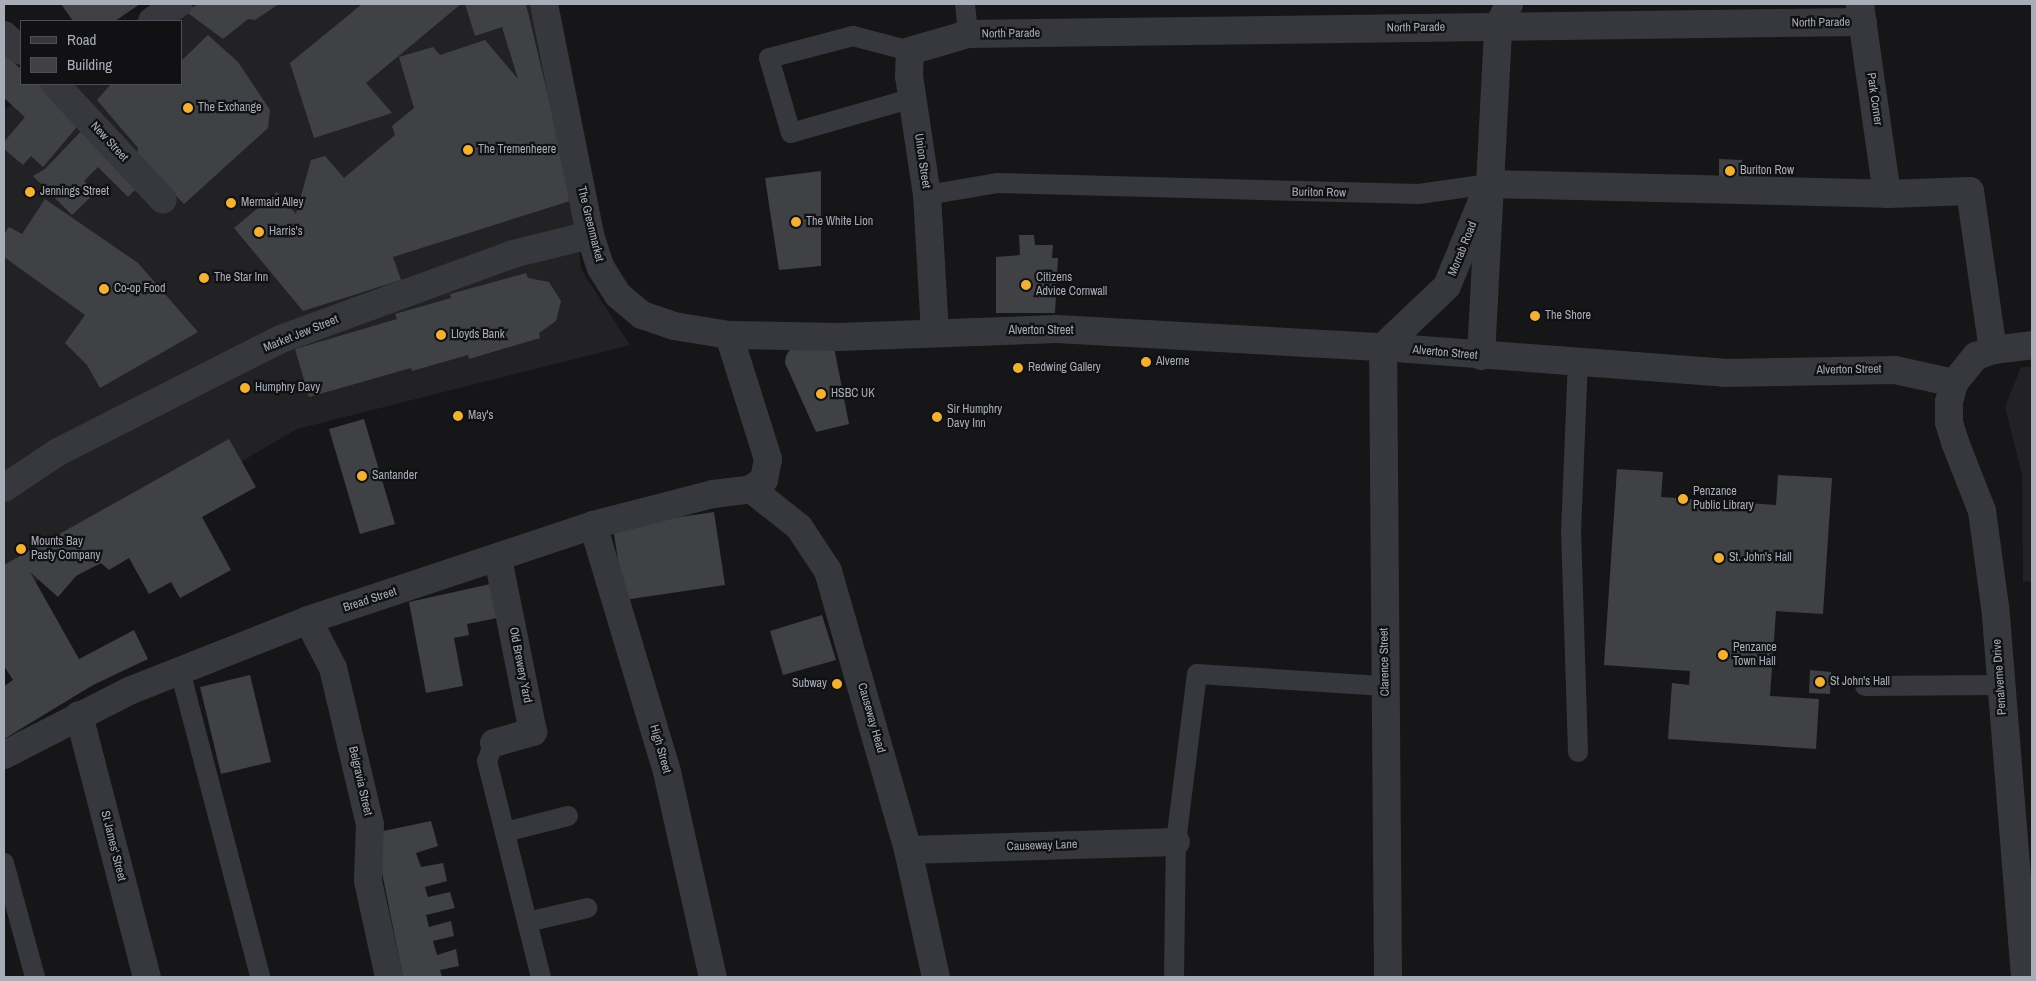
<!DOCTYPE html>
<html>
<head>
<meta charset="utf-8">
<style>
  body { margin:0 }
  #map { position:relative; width:2036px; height:981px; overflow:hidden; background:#161618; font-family:"Archivo Narrow",sans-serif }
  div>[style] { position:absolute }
  .built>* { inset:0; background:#222225 }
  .building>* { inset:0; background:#404145 }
  .service>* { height:20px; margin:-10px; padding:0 10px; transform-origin:10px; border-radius:10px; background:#37383d }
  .pedestrian>* { height:28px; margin:-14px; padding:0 14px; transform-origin:14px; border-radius:14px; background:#37383d }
  .minor>* { height:28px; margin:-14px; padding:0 14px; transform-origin:14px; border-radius:14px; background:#37383d }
  .tertiary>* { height:28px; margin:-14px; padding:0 14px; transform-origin:14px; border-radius:14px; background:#37383d }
  .dots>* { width:14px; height:14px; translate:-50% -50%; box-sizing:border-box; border:2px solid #111113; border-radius:50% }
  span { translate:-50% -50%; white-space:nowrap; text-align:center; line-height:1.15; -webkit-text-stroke:4.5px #111113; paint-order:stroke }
  .street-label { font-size:12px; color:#a8adb8 }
  .poi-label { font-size:12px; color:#a8adb8 }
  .left { translate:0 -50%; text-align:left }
  .right { translate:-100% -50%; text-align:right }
  .frame { position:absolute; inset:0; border:5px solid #a8adb8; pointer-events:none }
  .legend { position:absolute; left:20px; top:20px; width:162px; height:65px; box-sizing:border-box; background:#111113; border:1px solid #4d4f55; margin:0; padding:6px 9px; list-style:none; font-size:15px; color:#a8adb8 }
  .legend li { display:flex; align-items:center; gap:10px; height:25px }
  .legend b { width:25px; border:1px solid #4d4f55 }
</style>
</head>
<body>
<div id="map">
  <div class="built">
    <div style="clip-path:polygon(161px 4px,553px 4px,581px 269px,630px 345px,297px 429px,4px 600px,4px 110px,43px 84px,181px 84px,181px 21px,135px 21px)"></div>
    <div style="clip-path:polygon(2021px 367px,2032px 367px,2032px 581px,2023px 582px,2022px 474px,2005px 407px)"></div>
  </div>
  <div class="building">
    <div style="clip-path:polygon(61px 4px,140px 4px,115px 21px,73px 21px)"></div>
    <div style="clip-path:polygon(199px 4px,279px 4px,255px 20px,248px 19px,223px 39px,185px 11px)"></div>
    <div style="clip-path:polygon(362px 4px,461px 4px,366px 83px,392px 113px,314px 138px,290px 63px)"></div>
    <div style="clip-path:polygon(465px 4px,526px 4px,573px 200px,393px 257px,401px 280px,303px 311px,234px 228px,277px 192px,296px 214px,311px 160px,325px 156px,344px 178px,395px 135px,392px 126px,414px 108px,399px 57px,433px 47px,440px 55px,485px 40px,518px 79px,502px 27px,475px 36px)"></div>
    <div style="clip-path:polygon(208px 35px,238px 62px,270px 110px,268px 128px,184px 204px,137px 156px,138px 148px,97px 100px,111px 84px,181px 84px,181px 61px)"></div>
    <div style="clip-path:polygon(4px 54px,21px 69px,21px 84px,39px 84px,82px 121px,43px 167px,31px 156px,23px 165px,4px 149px,4px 142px,25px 117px,4px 98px)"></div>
    <div style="clip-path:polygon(86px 126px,141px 184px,128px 197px,98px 167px,84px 181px,95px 193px,72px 215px,33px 176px,45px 169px)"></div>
    <div style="clip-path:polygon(1719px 159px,1742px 160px,1742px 184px,1719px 183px)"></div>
    <div style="clip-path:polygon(821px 171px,821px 266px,779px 270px,765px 178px)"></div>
    <div style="clip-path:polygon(32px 186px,37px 190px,28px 199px,23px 195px)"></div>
    <div style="clip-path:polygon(45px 199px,138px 263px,198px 332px,100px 388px,87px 365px,65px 343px,85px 315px,4px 257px,4px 234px,9px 227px,22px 234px)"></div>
    <div style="clip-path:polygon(1019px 235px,1034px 235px,1035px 245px,1053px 245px,1052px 258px,1058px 258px,1055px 313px,996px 313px,996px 257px,1020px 255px)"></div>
    <div style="clip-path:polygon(526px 273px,528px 278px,549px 282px,561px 301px,556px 321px,539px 333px,540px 338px,469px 359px,468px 355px,412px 371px,411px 368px,309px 397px,295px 349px,397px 319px,395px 314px,451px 298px,450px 294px)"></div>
    <div style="clip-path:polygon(833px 342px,849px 424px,816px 432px,785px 363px,786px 356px,791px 348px)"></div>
    <div style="clip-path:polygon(364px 419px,395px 524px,360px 534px,329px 429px)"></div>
    <div style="clip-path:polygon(229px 439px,256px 487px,202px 517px,231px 570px,180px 598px,171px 582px,149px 594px,129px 558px,109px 570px,101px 563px,76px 576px,58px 597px,30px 572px,79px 659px,134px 630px,148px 659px,93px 685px,4px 739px,4px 686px,13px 680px,4px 666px,4px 565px)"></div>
    <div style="clip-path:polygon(1617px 469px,1663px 472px,1661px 497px,1776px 505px,1778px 475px,1832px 478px,1823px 614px,1776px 611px,1770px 696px,1819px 699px,1816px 749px,1668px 739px,1672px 683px,1689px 685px,1690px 671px,1604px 665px)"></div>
    <div style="clip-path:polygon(714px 512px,725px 585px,624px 600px,613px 527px)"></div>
    <div style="clip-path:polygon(495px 583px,502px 617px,467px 624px,469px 635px,454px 638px,463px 686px,426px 693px,409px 602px)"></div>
    <div style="clip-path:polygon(822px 615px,836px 660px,783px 675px,770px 631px)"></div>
    <div style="clip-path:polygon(1810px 670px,1831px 672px,1830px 694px,1809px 693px)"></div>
    <div style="clip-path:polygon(250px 675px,271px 762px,221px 774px,200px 687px)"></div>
    <div style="clip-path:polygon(431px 821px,438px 846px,416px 853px,421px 867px,443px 863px,447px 881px,425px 887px,428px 897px,450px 892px,455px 908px,426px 915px,429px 927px,451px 921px,454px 936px,433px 941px,437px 955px,456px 949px,459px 966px,440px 970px,442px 977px,403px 977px,374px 833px)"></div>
  </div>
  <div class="service">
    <div style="left:965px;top:4px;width:30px;rotate:84deg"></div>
    <div style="left:910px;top:51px;width:59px;rotate:-165.3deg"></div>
    <div style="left:853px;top:36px;width:87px;rotate:165.3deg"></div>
    <div style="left:769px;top:58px;width:78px;rotate:73.7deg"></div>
    <div style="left:791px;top:133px;width:127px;rotate:-16deg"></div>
    <div style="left:927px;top:195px;width:71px;rotate:-9.7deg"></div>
    <div style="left:997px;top:183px;width:422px;rotate:1.5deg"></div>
    <div style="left:1419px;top:194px;width:71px;rotate:-8.1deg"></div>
    <div style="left:180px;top:671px;width:316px;rotate:75.3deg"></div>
    <div style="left:1865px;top:686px;width:135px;rotate:-0.4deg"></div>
    <div style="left:494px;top:743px;width:19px;rotate:111deg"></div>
    <div style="left:487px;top:761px;width:223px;rotate:76deg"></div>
    <div style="left:1578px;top:752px;width:219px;rotate:-91.8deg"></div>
    <div style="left:1571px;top:533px;width:171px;rotate:-87.7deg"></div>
    <div style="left:505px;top:832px;width:65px;rotate:-14.3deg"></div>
    <div style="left:4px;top:863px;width:118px;rotate:74.8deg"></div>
    <div style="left:527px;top:922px;width:62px;rotate:-13.1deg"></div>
    <div style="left:1174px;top:977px;width:135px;rotate:-89.2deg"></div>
    <div style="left:1176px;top:842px;width:169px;rotate:-82.9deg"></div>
    <div style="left:1197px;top:674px;width:188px;rotate:3.7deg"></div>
  </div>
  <div class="pedestrian">
    <div style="left:751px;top:489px;width:61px;rotate:38.4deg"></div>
    <div style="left:799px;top:527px;width:53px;rotate:56.6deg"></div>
    <div style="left:828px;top:571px;width:290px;rotate:74deg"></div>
    <div style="left:908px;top:850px;width:130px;rotate:77.6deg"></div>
  </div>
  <div class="minor">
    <div style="left:544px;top:4px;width:236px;rotate:78.7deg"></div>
    <div style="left:1860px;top:5px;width:191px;rotate:81.9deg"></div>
    <div style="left:152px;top:21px;width:31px;rotate:-33deg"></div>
    <div style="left:4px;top:35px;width:23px;rotate:43deg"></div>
    <div style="left:55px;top:84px;width:158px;rotate:47deg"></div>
    <div style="left:1489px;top:184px;width:398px;rotate:1.4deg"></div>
    <div style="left:1887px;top:194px;width:83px;rotate:-2.1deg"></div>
    <div style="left:1970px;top:191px;width:161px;rotate:81.8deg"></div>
    <div style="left:935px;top:333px;width:138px;rotate:-93.3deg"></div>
    <div style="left:927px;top:195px;width:120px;rotate:-98.6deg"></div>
    <div style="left:909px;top:76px;width:25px;rotate:-88deg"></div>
    <div style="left:910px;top:51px;width:60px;rotate:-16.3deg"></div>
    <div style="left:968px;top:34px;width:895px;rotate:-0.77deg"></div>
    <div style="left:1481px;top:356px;width:329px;rotate:-87deg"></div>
    <div style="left:1498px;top:27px;width:25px;rotate:-64deg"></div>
    <div style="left:593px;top:525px;width:258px;rotate:73.3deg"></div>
    <div style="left:667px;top:772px;width:210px;rotate:77.4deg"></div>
    <div style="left:308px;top:620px;width:54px;rotate:62.5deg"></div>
    <div style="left:333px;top:668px;width:160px;rotate:76.7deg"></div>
    <div style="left:370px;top:824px;width:57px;rotate:92deg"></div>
    <div style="left:368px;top:881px;width:98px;rotate:77.7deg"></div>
    <div style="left:79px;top:715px;width:271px;rotate:75.5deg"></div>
    <div style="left:494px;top:743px;width:41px;rotate:-15.8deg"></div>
    <div style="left:533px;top:732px;width:177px;rotate:-101.4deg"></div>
    <div style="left:4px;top:755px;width:140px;rotate:-27.1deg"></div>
    <div style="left:129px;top:691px;width:193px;rotate:-21.6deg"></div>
    <div style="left:308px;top:620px;width:300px;rotate:-18.4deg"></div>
    <div style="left:593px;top:525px;width:124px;rotate:-14.5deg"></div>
    <div style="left:713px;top:494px;width:38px;rotate:-7deg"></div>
    <div style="left:751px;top:489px;width:16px;rotate:-35deg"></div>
    <div style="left:764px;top:480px;width:21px;rotate:-79deg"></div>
    <div style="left:768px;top:459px;width:130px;rotate:-107.5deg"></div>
    <div style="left:908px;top:850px;width:268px;rotate:-1.7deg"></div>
    <div style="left:1388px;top:977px;width:630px;rotate:-90.45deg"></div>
    <div style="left:1383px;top:347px;width:88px;rotate:-43.6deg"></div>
    <div style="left:1447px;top:286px;width:110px;rotate:-67.6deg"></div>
  </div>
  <div class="tertiary">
    <div style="left:4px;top:488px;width:65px;rotate:-33.7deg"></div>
    <div style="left:58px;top:452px;width:250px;rotate:-26.9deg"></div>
    <div style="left:281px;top:339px;width:247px;rotate:-20.1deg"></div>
    <div style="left:513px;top:254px;width:79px;rotate:-13.9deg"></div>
    <div style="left:590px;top:235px;width:35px;rotate:72deg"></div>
    <div style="left:601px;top:268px;width:32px;rotate:58deg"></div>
    <div style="left:618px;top:295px;width:31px;rotate:40deg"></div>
    <div style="left:642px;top:315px;width:34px;rotate:19deg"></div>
    <div style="left:674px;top:326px;width:56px;rotate:9.3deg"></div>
    <div style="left:729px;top:335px;width:110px;rotate:1deg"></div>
    <div style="left:839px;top:337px;width:218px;rotate:-2.1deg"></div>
    <div style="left:1057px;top:329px;width:326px;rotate:3.2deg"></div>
    <div style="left:1383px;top:347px;width:343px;rotate:4.3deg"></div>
    <div style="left:1725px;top:373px;width:170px;rotate:-1deg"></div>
    <div style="left:1895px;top:370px;width:60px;rotate:12.4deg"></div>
    <div style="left:2025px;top:977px;width:371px;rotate:-94.6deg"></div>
    <div style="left:1995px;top:607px;width:97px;rotate:-97.7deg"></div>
    <div style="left:1982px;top:511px;width:74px;rotate:-111.4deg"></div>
    <div style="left:1955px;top:442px;width:21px;rotate:-107deg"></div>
    <div style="left:1949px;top:422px;width:20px;rotate:-90deg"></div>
    <div style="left:1949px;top:402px;width:20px;rotate:-75deg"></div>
    <div style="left:1954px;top:383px;width:35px;rotate:-51deg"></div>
    <div style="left:1976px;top:356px;width:18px;rotate:-19deg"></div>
    <div style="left:1993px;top:350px;width:39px;rotate:-7deg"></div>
  </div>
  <div class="dots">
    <div style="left:188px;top:108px;background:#f2b134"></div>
    <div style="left:468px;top:150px;background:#f2b134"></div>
    <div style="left:1730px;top:171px;background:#f2b134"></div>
    <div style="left:30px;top:192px;background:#f2b134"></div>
    <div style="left:231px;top:203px;background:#f2b134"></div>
    <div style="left:796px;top:222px;background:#f2b134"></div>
    <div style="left:259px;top:232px;background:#f2b134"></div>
    <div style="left:204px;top:278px;background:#f2b134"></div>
    <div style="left:1026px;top:285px;background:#f2b134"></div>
    <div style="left:104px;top:289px;background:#f2b134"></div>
    <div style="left:1535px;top:316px;background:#f2b134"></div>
    <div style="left:441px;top:335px;background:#f2b134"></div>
    <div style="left:1146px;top:362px;background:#f2b134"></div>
    <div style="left:1018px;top:368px;background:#f2b134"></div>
    <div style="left:245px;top:388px;background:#f2b134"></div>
    <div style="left:821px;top:394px;background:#f2b134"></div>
    <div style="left:458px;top:416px;background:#f2b134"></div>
    <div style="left:937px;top:417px;background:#f2b134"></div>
    <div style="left:362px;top:476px;background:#f2b134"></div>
    <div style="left:1683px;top:499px;background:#f2b134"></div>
    <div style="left:21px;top:549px;background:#f2b134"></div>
    <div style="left:1719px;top:558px;background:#f2b134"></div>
    <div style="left:1723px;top:655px;background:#f2b134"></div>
    <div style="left:1820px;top:682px;background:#f2b134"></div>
    <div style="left:837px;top:684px;background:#f2b134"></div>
  </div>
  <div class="street-label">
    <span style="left:1821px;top:23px;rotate:-1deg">North Parade</span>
    <span style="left:1416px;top:28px;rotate:-1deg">North Parade</span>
    <span style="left:1011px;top:34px;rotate:-1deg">North Parade</span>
    <span style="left:1874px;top:99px;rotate:82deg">Park Corner</span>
    <span style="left:109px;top:142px;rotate:47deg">New Street</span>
    <span style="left:922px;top:161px;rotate:82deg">Union Street</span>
    <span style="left:1319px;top:193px;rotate:1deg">Buriton Row</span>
    <span style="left:590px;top:224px;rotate:76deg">The Greenmarket</span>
    <span style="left:1463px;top:249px;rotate:-68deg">Morrab Road</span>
    <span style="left:1041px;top:331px">Alverton Street</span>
    <span style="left:301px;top:334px;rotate:-22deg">Market Jew Street</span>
    <span style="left:1445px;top:353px;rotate:5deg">Alverton Street</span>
    <span style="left:1849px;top:370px;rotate:-1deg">Alverton Street</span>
    <span style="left:370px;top:600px;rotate:-18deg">Bread Street</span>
    <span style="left:1385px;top:662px;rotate:-91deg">Clarence Street</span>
    <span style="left:520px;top:665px;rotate:79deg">Old Brewery Yard</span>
    <span style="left:2000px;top:677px;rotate:-94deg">Penalverne Drive</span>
    <span style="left:871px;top:718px;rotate:74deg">Causeway Head</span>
    <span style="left:660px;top:749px;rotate:74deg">High Street</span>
    <span style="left:360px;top:781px;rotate:77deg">Belgravia Street</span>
    <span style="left:113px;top:846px;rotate:76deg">St James' Street</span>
    <span style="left:1042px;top:846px;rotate:-2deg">Causeway Lane</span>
  </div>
  <div class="poi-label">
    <span class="left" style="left:198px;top:108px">The Exchange</span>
    <span class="left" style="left:478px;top:150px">The Tremenheere</span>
    <span class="left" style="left:1740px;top:171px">Buriton Row</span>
    <span class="left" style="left:40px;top:192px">Jennings Street</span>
    <span class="left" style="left:241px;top:203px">Mermaid Alley</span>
    <span class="left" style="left:806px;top:222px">The White Lion</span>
    <span class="left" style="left:269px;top:232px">Harris's</span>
    <span class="left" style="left:214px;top:278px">The Star Inn</span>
    <span class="left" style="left:1036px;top:285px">Citizens<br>Advice Cornwall</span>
    <span class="left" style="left:114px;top:289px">Co-op Food</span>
    <span class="left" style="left:1545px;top:316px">The Shore</span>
    <span class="left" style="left:451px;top:335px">Lloyds Bank</span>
    <span class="left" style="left:1156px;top:362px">Alverne</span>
    <span class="left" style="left:1028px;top:368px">Redwing Gallery</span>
    <span class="left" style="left:255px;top:388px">Humphry Davy</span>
    <span class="left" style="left:831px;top:394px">HSBC UK</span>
    <span class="left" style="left:947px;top:417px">Sir Humphry<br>Davy Inn</span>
    <span class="left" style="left:468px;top:416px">May's</span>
    <span class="left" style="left:372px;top:476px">Santander</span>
    <span class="left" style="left:1693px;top:499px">Penzance<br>Public Library</span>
    <span class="left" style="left:31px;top:549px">Mounts Bay<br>Pasty Company</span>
    <span class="left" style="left:1729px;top:558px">St. John's Hall</span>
    <span class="left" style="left:1733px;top:655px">Penzance<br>Town Hall</span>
    <span class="left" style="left:1830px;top:682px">St John's Hall</span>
    <span class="right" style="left:827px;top:684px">Subway</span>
  </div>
  <div class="frame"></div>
  <ul class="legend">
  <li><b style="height:6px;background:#37383d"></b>Road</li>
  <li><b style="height:14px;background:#404145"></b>Building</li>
  </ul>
</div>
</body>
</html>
